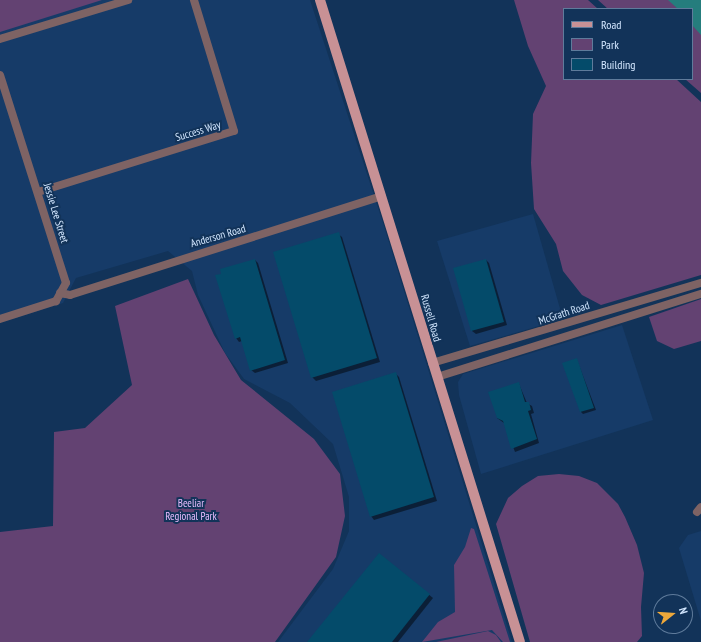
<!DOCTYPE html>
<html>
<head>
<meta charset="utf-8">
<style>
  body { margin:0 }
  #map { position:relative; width:701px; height:642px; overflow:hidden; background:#123359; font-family:"PT Sans Narrow",sans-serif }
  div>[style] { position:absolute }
  .built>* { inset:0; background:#163b68 }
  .green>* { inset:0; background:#634272 }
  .water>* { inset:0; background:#257d7d }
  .shadow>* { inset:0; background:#0007 }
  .building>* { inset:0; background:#044b6a }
  .minor>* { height:8px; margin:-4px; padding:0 4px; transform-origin:4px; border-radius:4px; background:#7e6364 }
  .major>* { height:10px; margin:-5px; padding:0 5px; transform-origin:5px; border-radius:5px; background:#c89195 }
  span { translate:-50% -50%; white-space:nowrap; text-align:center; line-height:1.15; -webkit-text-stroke:4px #123359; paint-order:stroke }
  .street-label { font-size:11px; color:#d2e6fe }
  .park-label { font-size:11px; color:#e8bcfd }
  .legend { position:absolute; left:563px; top:8px; width:130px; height:72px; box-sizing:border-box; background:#123359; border:1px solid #5f7b9b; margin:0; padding:5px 7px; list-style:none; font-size:12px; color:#d2e6fe }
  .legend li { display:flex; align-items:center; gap:8px; height:20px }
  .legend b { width:20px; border:1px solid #5f7b9b }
  .north { position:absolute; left:653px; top:594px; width:40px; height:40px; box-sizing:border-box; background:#123359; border:1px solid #5f7b9b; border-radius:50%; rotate:73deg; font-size:11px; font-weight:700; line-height:16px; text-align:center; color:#d2e6fe }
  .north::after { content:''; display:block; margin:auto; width:14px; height:18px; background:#eda83b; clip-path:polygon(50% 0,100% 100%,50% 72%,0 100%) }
</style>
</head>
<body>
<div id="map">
  <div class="built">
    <div style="clip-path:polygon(0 0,310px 0,384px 226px,512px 642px,278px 642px,333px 569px,349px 531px,349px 497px,333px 444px,290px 403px,244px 379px,225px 353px,198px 295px,192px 271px,168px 251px,76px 278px,63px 303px,0 323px)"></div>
    <div style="clip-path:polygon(533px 214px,563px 319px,470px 346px,437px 241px)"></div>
    <div style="clip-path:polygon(622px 325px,653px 420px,481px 474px,459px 395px,458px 382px,463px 374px)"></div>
    <div style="clip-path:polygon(701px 531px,701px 621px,679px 548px,688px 535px)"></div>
  </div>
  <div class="green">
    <div style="clip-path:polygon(0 0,102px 0,0 32px)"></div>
    <div style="clip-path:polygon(514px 0,588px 0,598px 9px,564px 9px,564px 79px,676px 79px,701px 102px,701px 275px,601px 305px,582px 295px,563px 271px,556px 244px,534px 209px,531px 163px,533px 114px,546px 86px,528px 46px)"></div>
    <div style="clip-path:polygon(598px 0,701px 0,701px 93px,685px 79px,692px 79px,692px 9px,608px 9px)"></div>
    <div style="clip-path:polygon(188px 279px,214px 335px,241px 380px,314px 439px,340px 474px,345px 516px,336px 557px,275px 642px,0 642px,0 532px,53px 526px,54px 432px,85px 428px,132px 385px,115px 306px)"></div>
    <div style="clip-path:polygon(701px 299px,701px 341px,674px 349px,657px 341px,649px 317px)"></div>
    <div style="clip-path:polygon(559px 474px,579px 476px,597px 483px,618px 504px,625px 517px,637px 545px,644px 573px,641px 607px,642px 636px,637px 642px,530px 642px,496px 524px,508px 498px,522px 486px,538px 476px)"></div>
    <div style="clip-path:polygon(471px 528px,474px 529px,510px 642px,503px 642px,492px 630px,422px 642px,438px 622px,455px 612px,454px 565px,465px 547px)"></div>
    <div style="clip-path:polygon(488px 631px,496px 635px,501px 642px,436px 642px)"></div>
  </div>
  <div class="water">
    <div style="clip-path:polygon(668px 0,701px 0,701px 35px,692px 25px,692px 9px,678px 9px)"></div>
  </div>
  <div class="shadow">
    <div style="clip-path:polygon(338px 234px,342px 237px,380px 362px,316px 381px,312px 377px)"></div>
    <div style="clip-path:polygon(255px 260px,258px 263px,288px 363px,255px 373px,251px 370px,242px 341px,239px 342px,236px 338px,222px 274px)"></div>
    <div style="clip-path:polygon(486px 260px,489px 263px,507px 325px,476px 334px,472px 331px)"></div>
    <div style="clip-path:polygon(577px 360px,596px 410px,583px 414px,581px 412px)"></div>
    <div style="clip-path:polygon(396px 374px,399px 377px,437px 501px,374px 520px,371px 516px)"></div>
    <div style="clip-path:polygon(519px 384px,527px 403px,532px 406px,534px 413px,531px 414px,539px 443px,515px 452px,504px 423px,497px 418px)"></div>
    <div style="clip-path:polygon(379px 554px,433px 598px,398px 642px,309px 642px)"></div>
  </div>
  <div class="building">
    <div style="clip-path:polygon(339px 232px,377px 358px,311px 378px,273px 252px)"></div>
    <div style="clip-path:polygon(255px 259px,285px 360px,250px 371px,240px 337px,235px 339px,215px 275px,221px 274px,220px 269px)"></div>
    <div style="clip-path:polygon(486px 259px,504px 322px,471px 331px,453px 268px)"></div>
    <div style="clip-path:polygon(577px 358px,594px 408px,580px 412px,562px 363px)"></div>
    <div style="clip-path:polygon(396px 372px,434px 497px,370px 517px,332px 392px)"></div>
    <div style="clip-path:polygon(519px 382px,525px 402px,529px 402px,531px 410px,528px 411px,537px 439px,511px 449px,503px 421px,497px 418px,488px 392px)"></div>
    <div style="clip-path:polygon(379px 553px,430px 594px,392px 642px,307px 642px)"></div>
  </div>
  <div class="minor">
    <div style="left:0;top:39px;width:134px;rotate:-16.9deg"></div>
    <div style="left:0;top:75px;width:218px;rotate:72.4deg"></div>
    <div style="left:66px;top:283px;width:21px;rotate:119deg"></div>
    <div style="left:56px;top:301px;width:59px;rotate:162.2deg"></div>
    <div style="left:38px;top:192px;width:205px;rotate:-17.3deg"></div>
    <div style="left:234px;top:131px;width:137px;rotate:-107deg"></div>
    <div style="left:60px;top:293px;width:10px;rotate:11deg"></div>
    <div style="left:70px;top:295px;width:327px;rotate:-17.6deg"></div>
    <div style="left:432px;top:363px;width:281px;rotate:-16.6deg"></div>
    <div style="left:437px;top:377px;width:277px;rotate:-17.5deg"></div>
    <div style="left:697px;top:512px;width:6px;rotate:-51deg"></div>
  </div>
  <div class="major">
    <div style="left:320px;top:0;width:672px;rotate:72.7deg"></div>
  </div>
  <div class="street-label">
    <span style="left:198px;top:131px;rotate:-17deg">Success Way</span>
    <span style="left:56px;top:213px;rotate:73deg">Jessie Lee Street</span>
    <span style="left:218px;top:236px;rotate:-16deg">Anderson Road</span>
    <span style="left:564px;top:313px;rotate:-18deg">McGrath Road</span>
    <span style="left:431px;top:318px;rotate:74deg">Russell Road</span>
  </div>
  <div class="park-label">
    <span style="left:191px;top:510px">Beeliar<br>Regional Park</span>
  </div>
  <ul class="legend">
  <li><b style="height:5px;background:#c89195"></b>Road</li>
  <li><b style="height:11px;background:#634272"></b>Park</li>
  <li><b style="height:11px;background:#044b6a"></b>Building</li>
  </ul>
  <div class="north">N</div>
</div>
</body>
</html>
